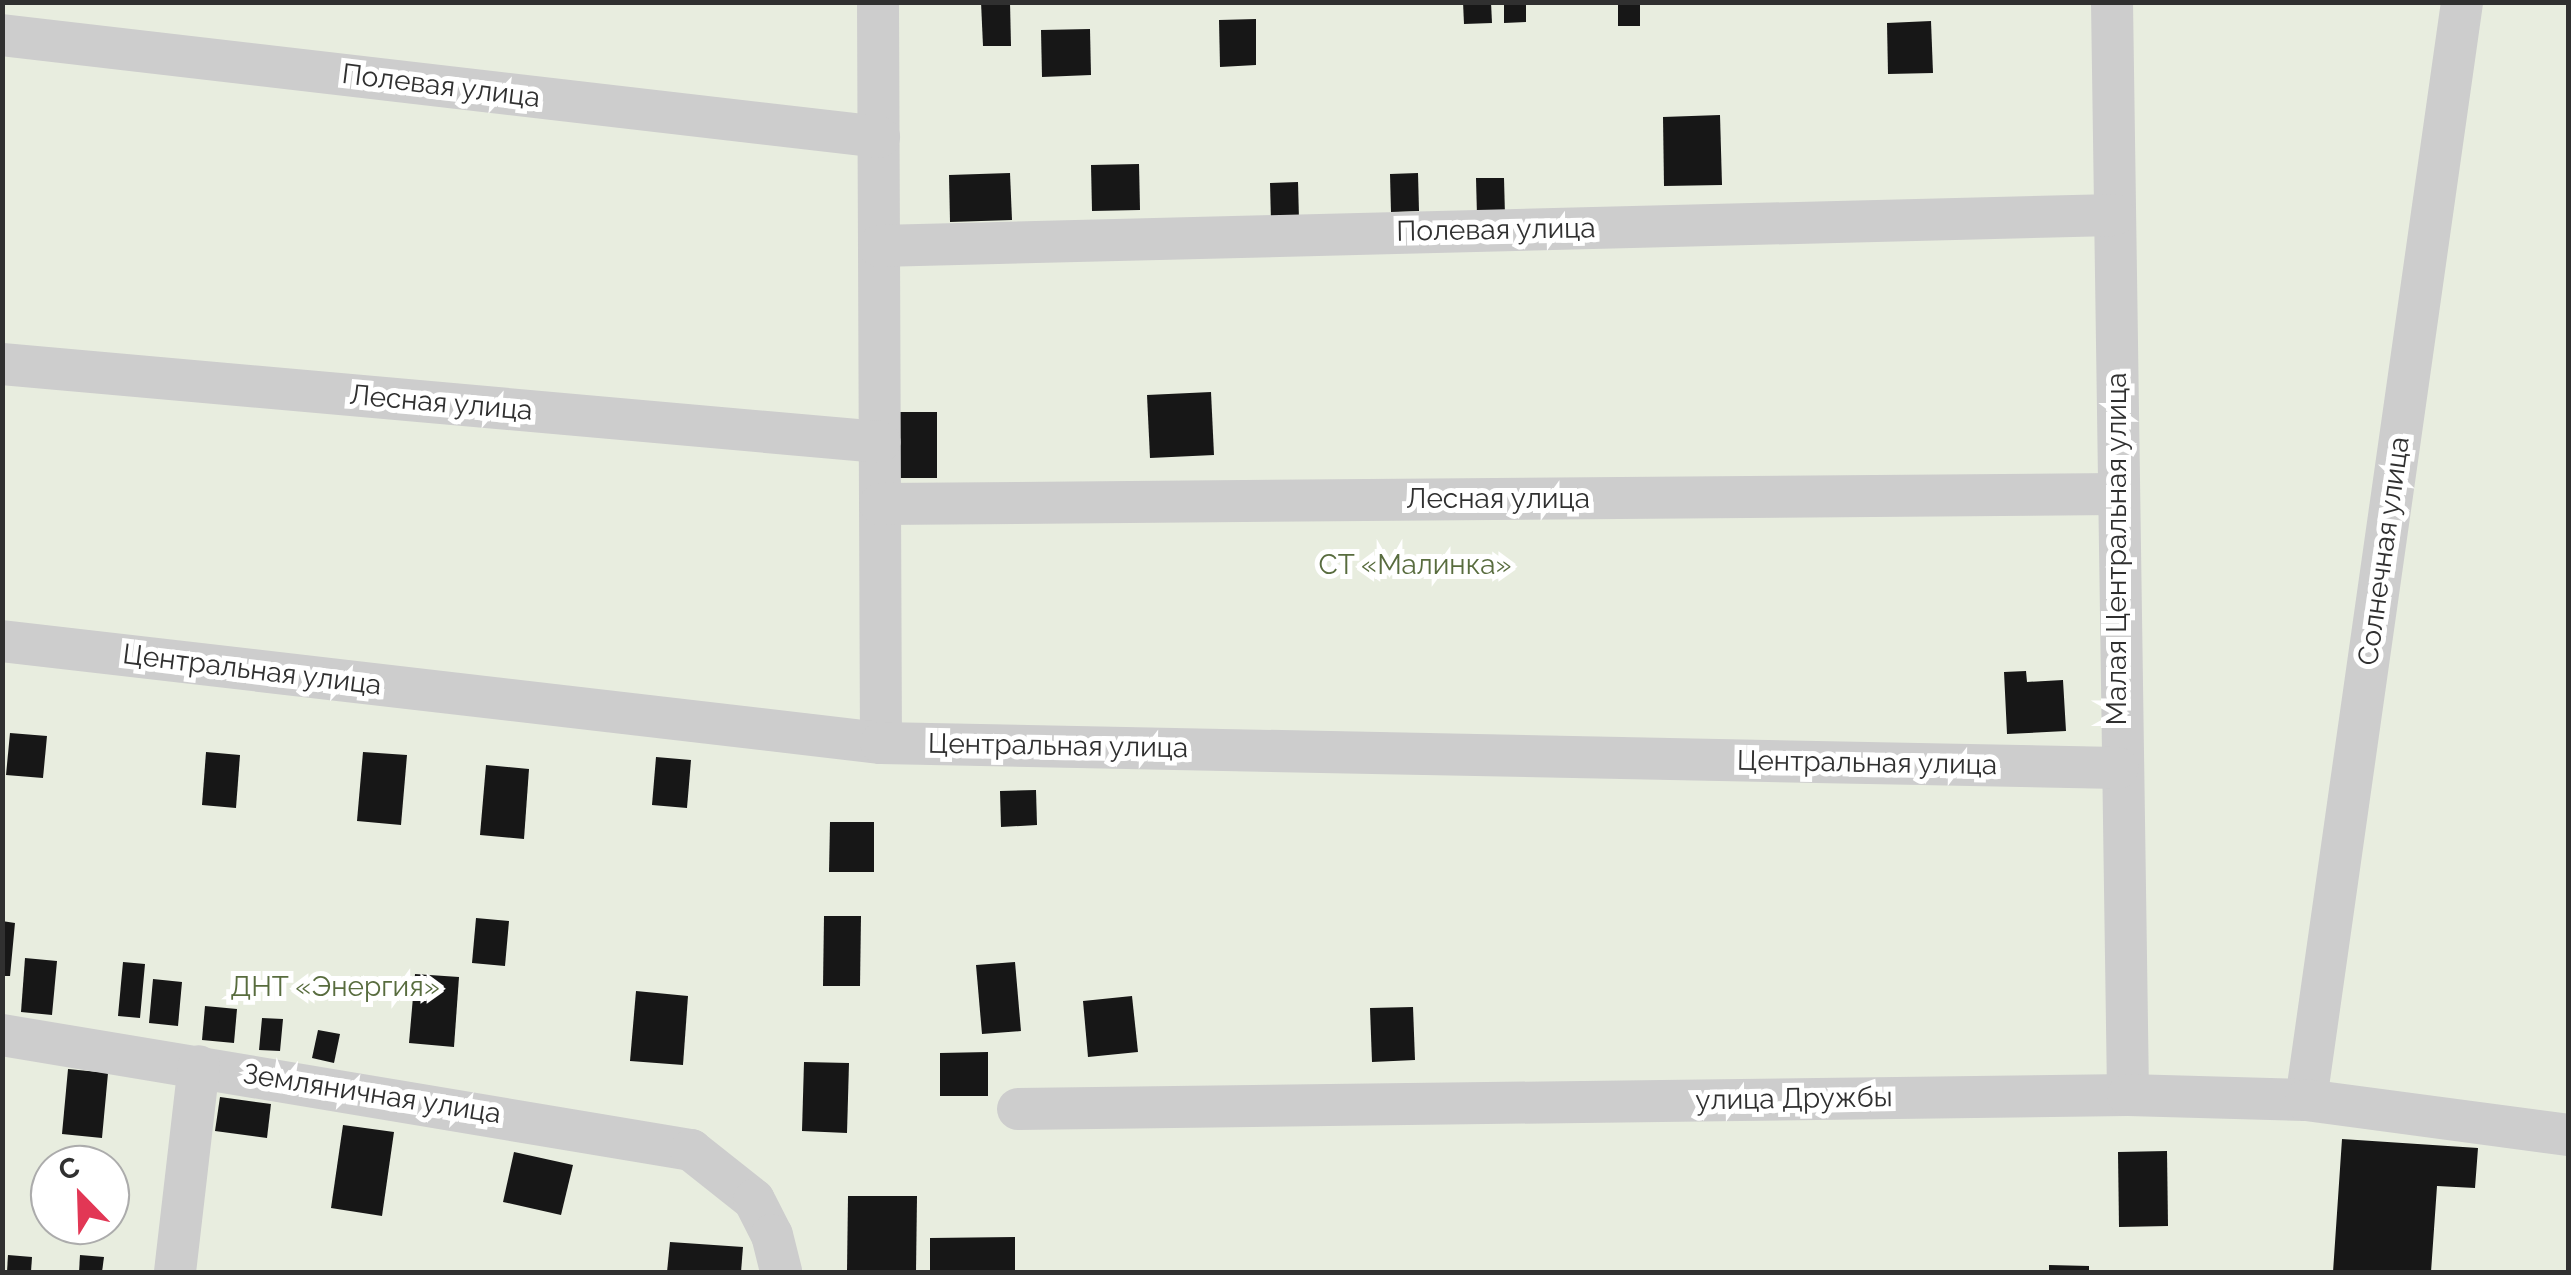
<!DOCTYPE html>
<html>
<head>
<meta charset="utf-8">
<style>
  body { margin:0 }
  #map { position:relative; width:2571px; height:1275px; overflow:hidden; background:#fff; font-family:Raleway,sans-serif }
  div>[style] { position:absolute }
  .green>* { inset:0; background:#e8eddf }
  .building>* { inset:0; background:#171717 }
  .minor>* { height:42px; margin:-21px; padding:0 21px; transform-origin:21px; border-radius:21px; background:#cdcdcd }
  span { translate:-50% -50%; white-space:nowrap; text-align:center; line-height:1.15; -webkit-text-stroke:10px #fff; paint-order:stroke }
  .street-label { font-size:28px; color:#303030 }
  .park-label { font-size:28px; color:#586c3e }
  .frame { position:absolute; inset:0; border:5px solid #303030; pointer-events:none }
  .north { position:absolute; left:30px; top:1145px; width:100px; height:100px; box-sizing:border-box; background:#fff; border:2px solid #acacac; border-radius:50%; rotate:337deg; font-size:28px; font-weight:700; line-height:40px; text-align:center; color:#303030 }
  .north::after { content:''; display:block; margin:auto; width:35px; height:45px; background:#e23755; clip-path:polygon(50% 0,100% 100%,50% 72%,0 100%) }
</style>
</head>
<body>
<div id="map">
  <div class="green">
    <div style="clip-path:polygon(evenodd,2px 3px,2568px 3px,2568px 1272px,3px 1272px,2px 3px,50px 1165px,110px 1165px,110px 1225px,50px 1225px,50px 1165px)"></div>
  </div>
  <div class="building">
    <div style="clip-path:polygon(981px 2px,1010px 2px,1011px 46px,983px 46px)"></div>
    <div style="clip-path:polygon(1463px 2px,1491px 2px,1492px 23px,1464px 24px)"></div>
    <div style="clip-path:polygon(1504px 2px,1526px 2px,1526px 22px,1504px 23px)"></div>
    <div style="clip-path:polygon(1618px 2px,1640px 2px,1640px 26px,1618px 26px)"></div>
    <div style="clip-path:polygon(1256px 19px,1256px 65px,1220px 67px,1219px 20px)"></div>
    <div style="clip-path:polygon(1931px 21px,1933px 73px,1888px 74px,1887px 23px)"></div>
    <div style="clip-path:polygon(1090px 29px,1091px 75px,1042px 77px,1041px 30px)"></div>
    <div style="clip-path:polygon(1720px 115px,1722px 185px,1664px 186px,1663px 117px)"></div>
    <div style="clip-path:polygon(1139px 164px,1140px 210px,1092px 211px,1091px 165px)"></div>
    <div style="clip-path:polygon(1010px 173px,1012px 220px,950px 222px,949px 175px)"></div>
    <div style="clip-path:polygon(1418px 173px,1419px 211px,1391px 212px,1390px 174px)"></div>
    <div style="clip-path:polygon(1476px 178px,1504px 178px,1505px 216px,1477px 216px)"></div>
    <div style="clip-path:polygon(1298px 182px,1299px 220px,1271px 221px,1270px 183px)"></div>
    <div style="clip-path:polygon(1211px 392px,1214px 455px,1150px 458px,1147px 395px)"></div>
    <div style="clip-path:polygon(892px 412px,937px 412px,937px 478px,892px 478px)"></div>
    <div style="clip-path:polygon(2026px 671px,2027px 682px,2063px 680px,2066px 731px,2007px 734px,2004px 672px)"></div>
    <div style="clip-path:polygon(10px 733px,47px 736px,43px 778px,6px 775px)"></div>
    <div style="clip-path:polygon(206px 752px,240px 755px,236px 808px,202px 805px)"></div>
    <div style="clip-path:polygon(363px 752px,407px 755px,401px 825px,357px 821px)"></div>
    <div style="clip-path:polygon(656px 757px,691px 760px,687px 808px,652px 805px)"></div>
    <div style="clip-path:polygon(486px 765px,529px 769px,524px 839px,480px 835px)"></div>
    <div style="clip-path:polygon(1036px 790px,1037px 825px,1001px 827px,1000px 791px)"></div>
    <div style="clip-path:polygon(830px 822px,874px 822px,874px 872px,829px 872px)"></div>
    <div style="clip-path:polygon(824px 916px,861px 916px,860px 986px,823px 986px)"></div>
    <div style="clip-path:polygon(476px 918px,509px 921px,505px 966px,472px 963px)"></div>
    <div style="clip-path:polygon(2px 921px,15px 923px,10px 976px,2px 976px)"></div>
    <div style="clip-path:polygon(25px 958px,57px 961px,52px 1015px,21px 1012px)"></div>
    <div style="clip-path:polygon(123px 962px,145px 964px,140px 1018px,118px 1016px)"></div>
    <div style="clip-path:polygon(1015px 962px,1021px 1031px,982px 1034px,976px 965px)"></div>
    <div style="clip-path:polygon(415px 974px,459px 977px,454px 1047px,409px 1043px)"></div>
    <div style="clip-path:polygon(153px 979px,182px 982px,178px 1026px,149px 1023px)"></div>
    <div style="clip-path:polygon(636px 991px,688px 996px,683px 1065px,630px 1061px)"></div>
    <div style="clip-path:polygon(1132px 996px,1138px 1052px,1088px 1057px,1083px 1001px)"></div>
    <div style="clip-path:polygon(205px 1006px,237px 1009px,234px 1043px,202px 1040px)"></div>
    <div style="clip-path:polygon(1413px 1007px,1415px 1060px,1372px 1062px,1370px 1008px)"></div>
    <div style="clip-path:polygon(262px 1018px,283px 1019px,280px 1051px,259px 1050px)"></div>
    <div style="clip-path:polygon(318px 1030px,340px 1034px,334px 1063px,312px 1058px)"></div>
    <div style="clip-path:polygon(988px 1052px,988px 1096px,940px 1096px,940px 1053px)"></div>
    <div style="clip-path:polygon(804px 1062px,849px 1063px,847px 1133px,802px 1131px)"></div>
    <div style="clip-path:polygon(68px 1069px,108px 1073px,102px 1138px,62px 1134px)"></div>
    <div style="clip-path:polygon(220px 1097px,271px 1104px,267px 1138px,215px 1131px)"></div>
    <div style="clip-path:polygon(343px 1125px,394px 1132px,382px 1216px,331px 1208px)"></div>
    <div style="clip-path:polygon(2342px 1139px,2478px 1148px,2475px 1188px,2437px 1186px,2431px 1272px,2333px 1272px)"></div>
    <div style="clip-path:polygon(2167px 1151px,2168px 1226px,2119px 1227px,2118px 1152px)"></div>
    <div style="clip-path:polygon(514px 1152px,573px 1165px,561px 1215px,503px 1202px)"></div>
    <div style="clip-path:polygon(848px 1196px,917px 1196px,916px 1272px,847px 1271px)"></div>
    <div style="clip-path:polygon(1015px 1237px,1015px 1272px,930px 1272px,930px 1238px)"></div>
    <div style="clip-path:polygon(670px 1242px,743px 1247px,741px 1272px,667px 1272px)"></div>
    <div style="clip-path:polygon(8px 1255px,32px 1257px,31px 1272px,7px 1272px)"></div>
    <div style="clip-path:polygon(80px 1255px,104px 1257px,102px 1272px,79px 1272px)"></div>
    <div style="clip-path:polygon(2049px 1265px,2089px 1266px,2089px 1272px,2049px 1272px)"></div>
  </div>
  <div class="minor">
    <div style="left:878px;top:2px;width:741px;rotate:89.77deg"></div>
    <div style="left:2112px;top:2px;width:1093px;rotate:89.16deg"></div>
    <div style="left:2px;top:35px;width:883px;rotate:6.63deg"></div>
    <div style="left:879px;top:246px;width:1235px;rotate:-1.44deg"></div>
    <div style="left:2px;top:364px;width:881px;rotate:5.08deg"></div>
    <div style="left:880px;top:504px;width:1236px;rotate:-0.46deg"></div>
    <div style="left:2px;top:641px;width:885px;rotate:6.62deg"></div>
    <div style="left:881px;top:743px;width:1237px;rotate:1.16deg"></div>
    <div style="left:2px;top:1035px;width:699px;rotate:9.48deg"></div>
    <div style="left:691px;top:1150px;width:80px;rotate:38.4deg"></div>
    <div style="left:754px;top:1200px;width:39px;rotate:63deg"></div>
    <div style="left:772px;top:1235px;width:38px;rotate:76deg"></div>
    <div style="left:2306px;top:1100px;width:1109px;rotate:-81.91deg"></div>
    <div style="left:1018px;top:1109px;width:1110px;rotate:-0.72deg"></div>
    <div style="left:2128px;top:1095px;width:178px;rotate:1.6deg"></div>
    <div style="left:2306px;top:1100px;width:264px;rotate:7.6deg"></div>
    <div style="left:175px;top:1272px;width:207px;rotate:-83.4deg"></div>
  </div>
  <div class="street-label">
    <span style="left:441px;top:86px;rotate:7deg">Полевая улица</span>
    <span style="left:1496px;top:230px;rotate:-1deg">Полевая улица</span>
    <span style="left:441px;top:403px;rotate:5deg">Лесная улица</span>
    <span style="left:1498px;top:499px">Лесная улица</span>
    <span style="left:2117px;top:549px;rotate:-90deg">Малая Центральная улица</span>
    <span style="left:2384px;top:551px;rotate:-82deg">Солнечная улица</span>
    <span style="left:252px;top:670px;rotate:7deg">Центральная улица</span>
    <span style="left:1058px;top:746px;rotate:1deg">Центральная улица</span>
    <span style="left:1867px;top:763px;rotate:1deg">Центральная улица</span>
    <span style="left:372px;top:1094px;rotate:9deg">Земляничная улица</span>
    <span style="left:1794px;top:1099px;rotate:-1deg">улица Дружбы</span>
  </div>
  <div class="park-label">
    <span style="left:1415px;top:565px">CТ «Малинка»</span>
    <span style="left:335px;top:987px">ДНТ «Энергия»</span>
  </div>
  <div class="frame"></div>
  <div class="north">С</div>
</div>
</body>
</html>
